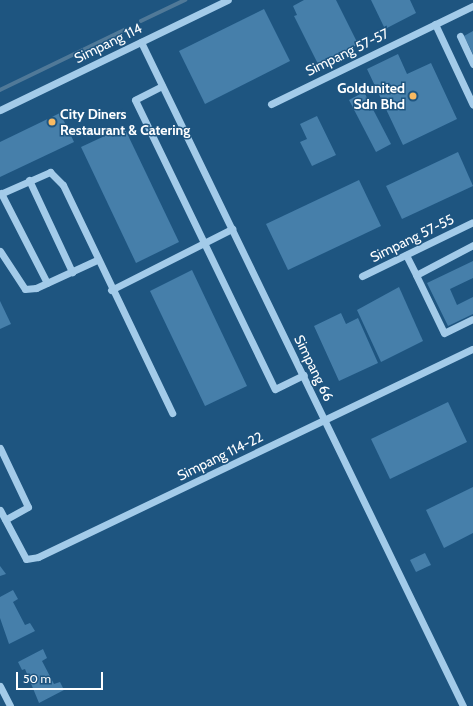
<!DOCTYPE html>
<html>
<head>
<meta charset="utf-8">
<style>
  body { margin:0 }
  #map { position:relative; width:473px; height:706px; overflow:hidden; background:#1e5580; font-family:Cabin,sans-serif }
  div>[style] { position:absolute }
  .stream>* { height:3.5px; margin:-1.75px; padding:0 1.75px; transform-origin:1.75px; border-radius:1.75px; background:#507998 }
  .building>* { inset:0; background:#467faa }
  .minor>* { height:7px; margin:-3.5px; padding:0 3.5px; transform-origin:3.5px; border-radius:3.5px; background:#a3cbe9 }
  .dots>* { width:11px; height:11px; translate:-50% -50%; box-sizing:border-box; border:2px solid #1e5580; border-radius:50% }
  span { translate:-50% -50%; white-space:nowrap; text-align:center; line-height:1.15; -webkit-text-stroke:3px #1e5580; paint-order:stroke }
  .street-label { font-size:14px; color:#fff }
  .poi-label { font-size:14px; color:#fff; font-weight:700 }
  .right { translate:-100% -50%; text-align:right }
  .left { translate:0 -50%; text-align:left }
  .scale { position:absolute; left:16px; top:672px; width:87px; height:18px; box-sizing:border-box; border:2px solid #fff; border-top:0; padding-left:5px; font-size:12px; line-height:14px; white-space:nowrap; color:#fff; -webkit-text-stroke:3px #1e5580; paint-order:stroke }
</style>
</head>
<body>
<div id="map">
  <div class="stream">
    <div style="left:141px;top:21px;width:49px;rotate:-25.5deg"></div>
    <div style="left:0;top:90px;width:138px;rotate:-25.8deg"></div>
  </div>
  <div class="building">
    <div style="clip-path:polygon(304px 0,336px 0,358px 44px,322px 67px,318px 64px,294px 16px,297px 15px,293px 6px)"></div>
    <div style="clip-path:polygon(371px 0,410px 0,416px 13px,385px 29px)"></div>
    <div style="clip-path:polygon(264px 9px,290px 61px,205px 104px,179px 51px)"></div>
    <div style="clip-path:polygon(473px 31px,473px 54px,464px 36px)"></div>
    <div style="clip-path:polygon(398px 54px,407px 74px,431px 63px,457px 119px,403px 145px,367px 69px)"></div>
    <div style="clip-path:polygon(364px 92px,391px 144px,376px 152px,349px 100px)"></div>
    <div style="clip-path:polygon(60px 113px,74px 142px,0 177px,0 142px)"></div>
    <div style="clip-path:polygon(317px 116px,336px 155px,312px 166px,300px 142px,307px 139px,300px 124px)"></div>
    <div style="clip-path:polygon(124px 127px,179px 242px,136px 263px,81px 147px)"></div>
    <div style="clip-path:polygon(458px 152px,473px 186px,402px 219px,386px 186px)"></div>
    <div style="clip-path:polygon(359px 180px,381px 226px,288px 270px,266px 224px)"></div>
    <div style="clip-path:polygon(473px 261px,473px 278px,450px 289px,457px 305px,473px 297px,473px 314px,448px 326px,427px 283px)"></div>
    <div style="clip-path:polygon(192px 270px,247px 386px,205px 406px,150px 291px)"></div>
    <div style="clip-path:polygon(399px 287px,423px 341px,381px 362px,357px 310px)"></div>
    <div style="clip-path:polygon(0 301px,11px 324px,0 329px)"></div>
    <div style="clip-path:polygon(341px 313px,346px 324px,358px 318px,378px 363px,339px 381px,314px 326px)"></div>
    <div style="clip-path:polygon(448px 402px,467px 442px,390px 479px,371px 439px)"></div>
    <div style="clip-path:polygon(473px 487px,473px 533px,444px 548px,426px 510px)"></div>
    <div style="clip-path:polygon(425px 553px,431px 565px,416px 572px,410px 560px)"></div>
    <div style="clip-path:polygon(0 566px,6px 574px,0 576px)"></div>
    <div style="clip-path:polygon(13px 590px,18px 599px,13px 602px,25px 625px,30px 623px,35px 631px,9px 644px,0 618px,0 597px)"></div>
    <div style="clip-path:polygon(43px 649px,47px 658px,42px 661px,54px 684px,60px 682px,64px 690px,39px 703px,25px 669px,22px 670px,18px 662px)"></div>
  </div>
  <div class="minor">
    <div style="left:435px;top:24px;width:89px;rotate:64.9deg"></div>
    <div style="left:460px;top:36px;width:31px;rotate:65deg"></div>
    <div style="left:141px;top:42px;width:738px;rotate:64.13deg"></div>
    <div style="left:162px;top:86px;width:30px;rotate:153deg"></div>
    <div style="left:135px;top:100px;width:321px;rotate:64.2deg"></div>
    <div style="left:275px;top:389px;width:32px;rotate:-26deg"></div>
    <div style="left:271px;top:104px;width:225px;rotate:-25.9deg"></div>
    <div style="left:0;top:110px;width:253px;rotate:-25.8deg"></div>
    <div style="left:29px;top:180px;width:102px;rotate:64.9deg"></div>
    <div style="left:1px;top:193px;width:101px;rotate:62.9deg"></div>
    <div style="left:0;top:194px;width:55px;rotate:-23.7deg"></div>
    <div style="left:50px;top:172px;width:18px;rotate:45deg"></div>
    <div style="left:63px;top:185px;width:253px;rotate:64.4deg"></div>
    <div style="left:473px;top:245px;width:64px;rotate:152.2deg"></div>
    <div style="left:416px;top:275px;width:64px;rotate:64.2deg"></div>
    <div style="left:444px;top:333px;width:32px;rotate:-26deg"></div>
    <div style="left:0;top:251px;width:45px;rotate:56.7deg"></div>
    <div style="left:25px;top:289px;width:11px;rotate:-5deg"></div>
    <div style="left:36px;top:288px;width:67px;rotate:-24.7deg"></div>
    <div style="left:406px;top:255px;width:22px;rotate:63deg"></div>
    <div style="left:362px;top:276px;width:123px;rotate:-25.9deg"></div>
    <div style="left:111px;top:290px;width:136px;rotate:-26.8deg"></div>
    <div style="left:0;top:448px;width:65px;rotate:64.6deg"></div>
    <div style="left:28px;top:507px;width:26px;rotate:151deg"></div>
    <div style="left:0;top:510px;width:55px;rotate:62deg"></div>
    <div style="left:26px;top:559px;width:12px;rotate:-9deg"></div>
    <div style="left:38px;top:557px;width:482px;rotate:-25.6deg"></div>
    <div style="left:0;top:686px;width:22px;rotate:63deg"></div>
  </div>
  <div class="dots">
    <div style="left:413px;top:96px;background:#f8ba62"></div>
    <div style="left:52px;top:122px;background:#f8ba62"></div>
  </div>
  <div class="street-label">
    <span style="left:108px;top:43px;rotate:-26deg">Simpang 114</span>
    <span style="left:347px;top:52px;rotate:-26deg">Simpang 57-57</span>
    <span style="left:412px;top:238px;rotate:-26deg">Simpang 57-55</span>
    <span style="left:314px;top:368px;rotate:64deg">Simpang 66</span>
    <span style="left:220px;top:456px;rotate:-26deg">Simpang 114-22</span>
  </div>
  <div class="poi-label">
    <span class="right" style="left:405px;top:96px">Goldunited<br>Sdn Bhd</span>
    <span class="left" style="left:60px;top:122px">City Diners<br>Restaurant &amp; Catering</span>
  </div>
  <div class="scale">50 m</div>
</div>
</body>
</html>
